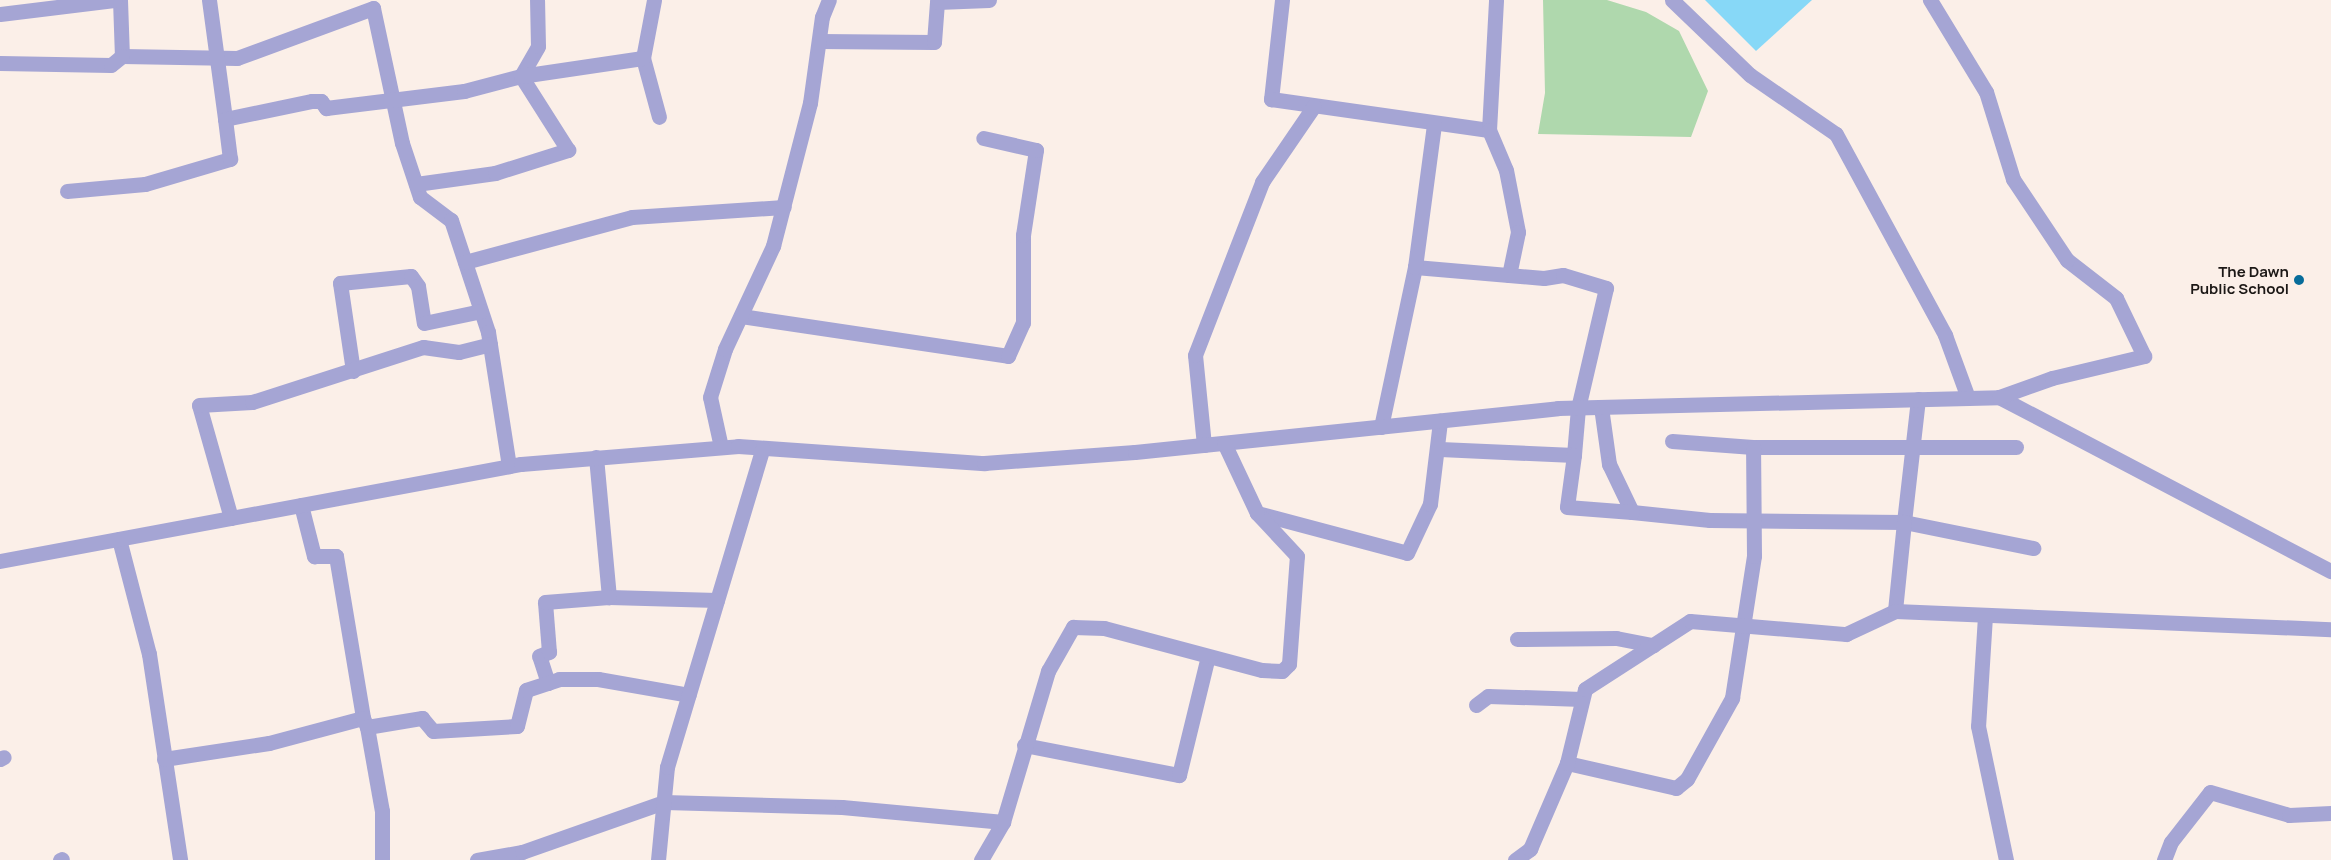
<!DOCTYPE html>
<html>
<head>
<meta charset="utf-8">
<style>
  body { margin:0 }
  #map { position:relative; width:2331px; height:860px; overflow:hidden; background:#fbefe8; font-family:Manrope,sans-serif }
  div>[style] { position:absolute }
  .green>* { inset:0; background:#afd8ad }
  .water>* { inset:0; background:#87d8f7 }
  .minor>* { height:15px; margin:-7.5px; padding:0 7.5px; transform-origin:7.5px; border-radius:7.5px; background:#a5a5d4 }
  .dots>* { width:14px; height:14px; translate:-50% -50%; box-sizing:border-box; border:2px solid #fbefe8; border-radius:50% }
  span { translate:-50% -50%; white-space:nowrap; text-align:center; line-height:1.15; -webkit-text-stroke:5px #fbefe8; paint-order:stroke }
  .poi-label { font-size:15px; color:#1c1816; font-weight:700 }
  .right { translate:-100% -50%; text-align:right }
</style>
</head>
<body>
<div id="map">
  <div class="green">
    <div style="clip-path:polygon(1543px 0,1607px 0,1646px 12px,1679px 31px,1708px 91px,1691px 137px,1538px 134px,1545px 93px)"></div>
  </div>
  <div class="water">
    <div style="clip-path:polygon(1705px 0,1812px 0,1756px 51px)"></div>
  </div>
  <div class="minor">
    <div style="left:120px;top:0;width:56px;rotate:88deg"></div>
    <div style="left:122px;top:56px;width:115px;rotate:1deg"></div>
    <div style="left:237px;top:58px;width:145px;rotate:-20.2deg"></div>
    <div style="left:373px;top:8px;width:138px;rotate:77.9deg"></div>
    <div style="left:402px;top:143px;width:57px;rotate:71.6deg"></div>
    <div style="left:420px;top:197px;width:39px;rotate:37deg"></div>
    <div style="left:451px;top:220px;width:118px;rotate:71.7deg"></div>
    <div style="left:488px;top:332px;width:136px;rotate:81.1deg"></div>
    <div style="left:209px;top:0;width:120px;rotate:82.3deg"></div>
    <div style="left:225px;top:119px;width:89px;rotate:-11.7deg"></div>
    <div style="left:312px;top:101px;width:9px"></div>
    <div style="left:321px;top:101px;width:9px;rotate:54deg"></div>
    <div style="left:326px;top:108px;width:139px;rotate:-7deg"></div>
    <div style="left:464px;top:91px;width:59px;rotate:-14.7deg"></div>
    <div style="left:521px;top:76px;width:34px;rotate:-60deg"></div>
    <div style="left:538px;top:46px;width:46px;rotate:-91.2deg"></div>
    <div style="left:654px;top:0;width:59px;rotate:100.7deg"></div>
    <div style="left:643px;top:58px;width:61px;rotate:74.8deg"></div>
    <div style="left:1282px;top:0;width:100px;rotate:96.3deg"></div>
    <div style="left:1271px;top:99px;width:220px;rotate:8.1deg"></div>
    <div style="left:1489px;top:130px;width:130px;rotate:-86.9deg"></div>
    <div style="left:1672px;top:0;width:108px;rotate:43.9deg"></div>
    <div style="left:1750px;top:75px;width:104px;rotate:34.5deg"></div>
    <div style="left:1836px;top:134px;width:229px;rotate:61.5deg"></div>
    <div style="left:1945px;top:335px;width:67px;rotate:69.9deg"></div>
    <div style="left:0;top:14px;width:115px;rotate:-7deg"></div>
    <div style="left:819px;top:41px;width:115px;rotate:0.5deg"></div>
    <div style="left:934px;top:42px;width:40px;rotate:-85.7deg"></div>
    <div style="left:937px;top:2px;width:52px;rotate:-2.2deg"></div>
    <div style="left:0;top:63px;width:111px;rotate:1deg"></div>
    <div style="left:111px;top:65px;width:14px;rotate:-39deg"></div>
    <div style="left:1489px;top:130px;width:43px;rotate:67deg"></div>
    <div style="left:1506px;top:170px;width:63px;rotate:79deg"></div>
    <div style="left:1518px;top:232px;width:44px;rotate:101.8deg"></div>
    <div style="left:416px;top:184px;width:80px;rotate:-7.9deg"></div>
    <div style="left:495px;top:173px;width:77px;rotate:-17.5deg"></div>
    <div style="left:568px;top:150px;width:88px;rotate:-122.4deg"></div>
    <div style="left:521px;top:76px;width:123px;rotate:-8.4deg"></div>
    <div style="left:67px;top:191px;width:78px;rotate:-5.1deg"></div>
    <div style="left:145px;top:184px;width:89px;rotate:-16.4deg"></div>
    <div style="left:230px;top:159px;width:40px;rotate:-97.1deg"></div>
    <div style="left:465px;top:262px;width:173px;rotate:-15.1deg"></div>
    <div style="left:632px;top:217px;width:152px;rotate:-3.8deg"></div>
    <div style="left:1415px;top:267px;width:129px;rotate:4.9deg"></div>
    <div style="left:1544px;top:278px;width:19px;rotate:-9deg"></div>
    <div style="left:1563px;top:275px;width:45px;rotate:16.8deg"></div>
    <div style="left:1606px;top:288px;width:123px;rotate:103.1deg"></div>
    <div style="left:1578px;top:408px;width:47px;rotate:94.9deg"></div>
    <div style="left:741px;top:316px;width:270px;rotate:8.5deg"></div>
    <div style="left:1008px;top:356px;width:36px;rotate:-66deg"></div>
    <div style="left:1023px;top:323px;width:88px;rotate:-90deg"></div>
    <div style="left:1023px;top:235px;width:86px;rotate:-81.3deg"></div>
    <div style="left:1036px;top:150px;width:54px;rotate:-167.2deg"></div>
    <div style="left:353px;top:371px;width:89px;rotate:-98.4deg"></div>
    <div style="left:340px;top:283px;width:71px;rotate:-5.6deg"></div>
    <div style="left:411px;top:276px;width:12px;rotate:55deg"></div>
    <div style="left:418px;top:286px;width:37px;rotate:81deg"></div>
    <div style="left:424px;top:323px;width:58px;rotate:-11.9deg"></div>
    <div style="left:1999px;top:397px;width:375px;rotate:27.7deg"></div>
    <div style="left:1918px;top:399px;width:124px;rotate:96.5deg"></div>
    <div style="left:1904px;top:522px;width:132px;rotate:11.4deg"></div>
    <div style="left:1601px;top:407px;width:58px;rotate:82deg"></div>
    <div style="left:1609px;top:464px;width:53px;rotate:64.4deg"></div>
    <div style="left:1632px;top:512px;width:78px;rotate:5.9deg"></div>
    <div style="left:1710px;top:520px;width:194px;rotate:0.6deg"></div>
    <div style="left:1904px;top:522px;width:89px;rotate:95.8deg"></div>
    <div style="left:1381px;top:427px;width:164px;rotate:-78deg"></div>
    <div style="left:1415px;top:267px;width:144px;rotate:-82.4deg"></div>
    <div style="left:1672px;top:441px;width:81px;rotate:4.2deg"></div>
    <div style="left:1753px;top:447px;width:263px"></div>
    <div style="left:1204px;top:445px;width:90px;rotate:-95.7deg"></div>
    <div style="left:1195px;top:355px;width:186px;rotate:-68.8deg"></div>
    <div style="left:1262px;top:182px;width:92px;rotate:-55.6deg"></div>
    <div style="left:721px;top:447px;width:51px;rotate:-102.4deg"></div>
    <div style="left:710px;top:397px;width:50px;rotate:-72.6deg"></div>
    <div style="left:725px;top:349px;width:114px;rotate:-65deg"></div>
    <div style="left:773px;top:246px;width:148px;rotate:-75.5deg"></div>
    <div style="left:810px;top:103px;width:87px;rotate:-82.1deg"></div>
    <div style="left:822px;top:17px;width:18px;rotate:-68deg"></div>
    <div style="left:1440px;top:449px;width:134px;rotate:2.6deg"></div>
    <div style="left:1574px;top:455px;width:52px;rotate:97.7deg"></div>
    <div style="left:1567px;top:507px;width:65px;rotate:4.4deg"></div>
    <div style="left:596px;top:457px;width:141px;rotate:84.7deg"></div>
    <div style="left:609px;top:597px;width:108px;rotate:1.6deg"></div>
    <div style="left:301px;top:505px;width:53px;rotate:75.7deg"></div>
    <div style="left:314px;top:556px;width:22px"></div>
    <div style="left:336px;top:556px;width:164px;rotate:80.5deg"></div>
    <div style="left:1257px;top:513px;width:155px;rotate:14.9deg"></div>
    <div style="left:1407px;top:553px;width:54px;rotate:-64.9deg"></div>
    <div style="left:1430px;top:504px;width:84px;rotate:-83.1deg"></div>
    <div style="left:231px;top:518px;width:117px;rotate:-105.8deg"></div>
    <div style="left:199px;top:405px;width:53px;rotate:-3.2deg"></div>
    <div style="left:252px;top:402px;width:180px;rotate:-17.8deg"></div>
    <div style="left:423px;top:347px;width:36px;rotate:8deg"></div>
    <div style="left:459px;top:352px;width:32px;rotate:-14deg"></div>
    <div style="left:119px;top:539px;width:119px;rotate:75.4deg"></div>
    <div style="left:149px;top:654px;width:208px;rotate:81.4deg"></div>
    <div style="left:0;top:561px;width:530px;rotate:-10.55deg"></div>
    <div style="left:521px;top:464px;width:218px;rotate:-4.7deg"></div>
    <div style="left:738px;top:446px;width:247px;rotate:4deg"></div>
    <div style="left:984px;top:463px;width:151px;rotate:-4.2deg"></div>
    <div style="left:1135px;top:452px;width:425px;rotate:-5.9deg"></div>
    <div style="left:1558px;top:408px;width:441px;rotate:-1.4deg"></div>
    <div style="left:1999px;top:397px;width:56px;rotate:-19.7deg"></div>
    <div style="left:2052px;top:378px;width:95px;rotate:-13.4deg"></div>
    <div style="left:2144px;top:356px;width:64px;rotate:-115.8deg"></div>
    <div style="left:2116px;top:298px;width:62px;rotate:-142.2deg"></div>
    <div style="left:2067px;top:260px;width:97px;rotate:-123.7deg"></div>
    <div style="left:2013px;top:179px;width:91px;rotate:-107.2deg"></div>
    <div style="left:1986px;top:92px;width:108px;rotate:-121.3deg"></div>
    <div style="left:1985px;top:616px;width:110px;rotate:93.6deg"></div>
    <div style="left:1978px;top:726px;width:137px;rotate:78.2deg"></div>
    <div style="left:1517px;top:639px;width:99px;rotate:-0.6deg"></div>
    <div style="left:1616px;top:638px;width:38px;rotate:11deg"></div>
    <div style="left:548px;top:683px;width:28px;rotate:-108deg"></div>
    <div style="left:539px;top:656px;width:11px;rotate:-22deg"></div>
    <div style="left:549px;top:652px;width:50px;rotate:-94.6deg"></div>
    <div style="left:545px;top:602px;width:64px;rotate:-4.5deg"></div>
    <div style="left:1476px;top:705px;width:15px;rotate:-37deg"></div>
    <div style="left:1488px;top:696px;width:94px;rotate:1.8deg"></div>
    <div style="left:367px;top:727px;width:85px;rotate:79.9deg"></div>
    <div style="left:382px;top:811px;width:49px;rotate:90deg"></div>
    <div style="left:1024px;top:745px;width:158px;rotate:11deg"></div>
    <div style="left:1179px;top:775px;width:122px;rotate:-76.3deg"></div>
    <div style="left:0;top:759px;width:4px;rotate:-27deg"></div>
    <div style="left:164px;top:759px;width:106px;rotate:-8.7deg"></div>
    <div style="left:269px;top:743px;width:97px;rotate:-14.9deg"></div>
    <div style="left:363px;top:718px;width:10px;rotate:66deg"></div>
    <div style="left:367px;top:727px;width:56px;rotate:-9.3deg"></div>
    <div style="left:422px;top:718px;width:17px;rotate:50deg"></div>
    <div style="left:433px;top:731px;width:84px;rotate:-3.4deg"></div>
    <div style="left:517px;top:726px;width:37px;rotate:-76deg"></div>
    <div style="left:526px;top:690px;width:35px;rotate:-18deg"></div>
    <div style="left:559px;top:679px;width:39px"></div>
    <div style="left:598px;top:679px;width:92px;rotate:10deg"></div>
    <div style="left:1567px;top:763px;width:112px;rotate:12.9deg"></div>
    <div style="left:1676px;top:788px;width:14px;rotate:-39deg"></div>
    <div style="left:1687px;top:779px;width:93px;rotate:-60.9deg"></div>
    <div style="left:1732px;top:698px;width:144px;rotate:-81.2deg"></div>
    <div style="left:1754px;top:556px;width:109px;rotate:-90.5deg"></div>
    <div style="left:60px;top:860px;width:2px;rotate:-27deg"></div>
    <div style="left:477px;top:860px;width:46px;rotate:-10.1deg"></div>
    <div style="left:522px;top:852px;width:151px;rotate:-19.4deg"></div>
    <div style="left:664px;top:802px;width:178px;rotate:1.6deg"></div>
    <div style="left:842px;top:807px;width:162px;rotate:5.3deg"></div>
    <div style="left:658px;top:860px;width:93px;rotate:-84.5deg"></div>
    <div style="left:667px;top:767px;width:333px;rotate:-73.3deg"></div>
    <div style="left:981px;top:860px;width:44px;rotate:-59.9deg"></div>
    <div style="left:1003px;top:822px;width:158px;rotate:-73.4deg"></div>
    <div style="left:1048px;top:671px;width:51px;rotate:-60.4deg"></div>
    <div style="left:1073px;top:627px;width:31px;rotate:2deg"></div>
    <div style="left:1104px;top:628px;width:163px;rotate:14.9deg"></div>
    <div style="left:1262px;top:670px;width:20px;rotate:3deg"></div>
    <div style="left:1282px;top:671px;width:10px;rotate:-45deg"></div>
    <div style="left:1289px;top:664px;width:108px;rotate:-85.8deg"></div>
    <div style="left:1297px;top:556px;width:59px;rotate:-132.9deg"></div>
    <div style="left:1257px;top:513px;width:77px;rotate:-115.2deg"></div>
    <div style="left:1515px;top:860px;width:19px;rotate:-36deg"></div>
    <div style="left:1530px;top:849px;width:94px;rotate:-66.7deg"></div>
    <div style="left:1567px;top:763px;width:76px;rotate:-76.3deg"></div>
    <div style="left:1585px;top:689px;width:125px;rotate:-32.9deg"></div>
    <div style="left:1690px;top:621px;width:157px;rotate:4.8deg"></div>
    <div style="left:1846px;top:634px;width:54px;rotate:-25.1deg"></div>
    <div style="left:1895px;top:611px;width:436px;rotate:2.4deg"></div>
    <div style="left:2164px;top:860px;width:19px;rotate:-69deg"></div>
    <div style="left:2171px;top:842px;width:63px;rotate:-52deg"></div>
    <div style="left:2210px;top:792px;width:82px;rotate:16.2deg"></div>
    <div style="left:2289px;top:815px;width:42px;rotate:-2.7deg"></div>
  </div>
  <div class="dots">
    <div style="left:2299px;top:280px;background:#076c9a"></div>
  </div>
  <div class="poi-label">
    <span class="right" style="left:2289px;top:280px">The Dawn<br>Public School</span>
  </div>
</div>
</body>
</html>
